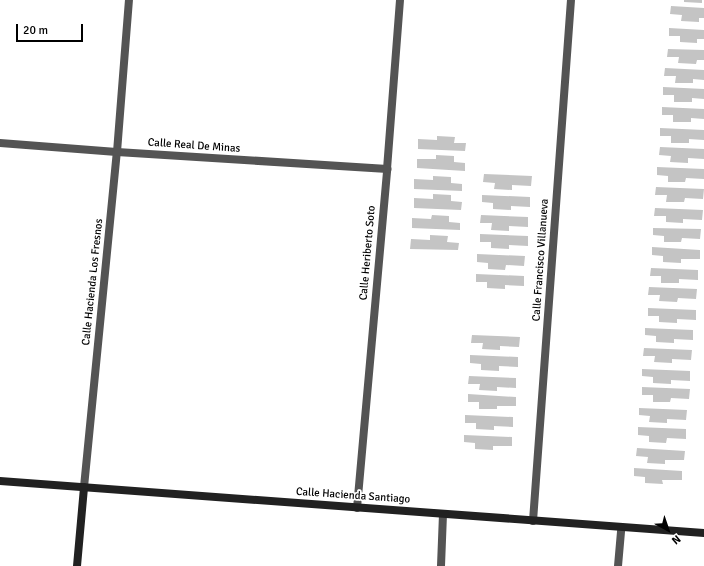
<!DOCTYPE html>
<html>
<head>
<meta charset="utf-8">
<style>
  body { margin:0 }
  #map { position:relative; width:704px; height:566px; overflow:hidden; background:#fff; font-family:Signika,sans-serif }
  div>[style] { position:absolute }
  .building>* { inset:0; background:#c4c4c4 }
  .street>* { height:8px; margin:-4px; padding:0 4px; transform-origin:4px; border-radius:4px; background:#545454 }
  .secondary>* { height:8px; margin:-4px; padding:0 4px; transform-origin:4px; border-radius:4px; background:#212121 }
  span { translate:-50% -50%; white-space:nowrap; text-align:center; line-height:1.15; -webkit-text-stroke:3.5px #fff; paint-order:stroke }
  .street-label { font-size:11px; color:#000 }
  .north { position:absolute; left:648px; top:510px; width:40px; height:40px; -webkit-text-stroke:3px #fff; paint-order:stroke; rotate:140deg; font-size:11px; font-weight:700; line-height:16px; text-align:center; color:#000 }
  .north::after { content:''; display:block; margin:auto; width:14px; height:18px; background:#000; clip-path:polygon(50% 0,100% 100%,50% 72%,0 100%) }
  .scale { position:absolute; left:16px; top:24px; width:67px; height:18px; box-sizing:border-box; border:2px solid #000; border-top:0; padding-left:5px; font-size:12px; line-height:14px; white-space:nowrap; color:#000; -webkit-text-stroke:3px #fff; paint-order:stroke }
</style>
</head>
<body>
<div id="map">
  <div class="building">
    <div style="clip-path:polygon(684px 0,702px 0,702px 3px,684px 2px)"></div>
    <div style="clip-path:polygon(671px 6px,704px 8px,704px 18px,699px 18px,699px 22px,681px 21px,682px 15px,670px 14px)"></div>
    <div style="clip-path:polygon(669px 28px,704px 30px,704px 39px,697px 39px,697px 43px,680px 42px,680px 36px,669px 36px)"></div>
    <div style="clip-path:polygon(668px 49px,704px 50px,704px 60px,697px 60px,696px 64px,678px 63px,679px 57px,667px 57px)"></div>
    <div style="clip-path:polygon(665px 68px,704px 70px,704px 80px,693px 79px,693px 83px,675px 83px,676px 76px,664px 76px)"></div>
    <div style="clip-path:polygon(663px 87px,704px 89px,704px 99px,692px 98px,692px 102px,674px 102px,674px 95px,663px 95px)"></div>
    <div style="clip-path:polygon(662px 107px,704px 109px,704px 119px,691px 118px,691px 122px,673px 122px,673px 115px,662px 115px)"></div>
    <div style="clip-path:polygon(660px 128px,704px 130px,704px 140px,689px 139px,689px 143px,671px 143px,671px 136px,660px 136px)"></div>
    <div style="clip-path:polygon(437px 136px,455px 137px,454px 143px,466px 143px,465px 151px,418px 149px,418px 139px,437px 140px)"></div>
    <div style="clip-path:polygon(660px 147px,704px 149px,704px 159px,688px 158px,688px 163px,670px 162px,671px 156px,659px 155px)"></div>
    <div style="clip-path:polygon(436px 155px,454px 156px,454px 162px,465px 163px,465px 171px,417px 168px,417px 159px,436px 159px)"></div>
    <div style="clip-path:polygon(657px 167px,704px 169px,704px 179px,686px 178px,685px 182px,668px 182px,668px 176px,657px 175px)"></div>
    <div style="clip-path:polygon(484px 174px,532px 176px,531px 186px,512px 185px,512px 190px,494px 189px,495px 183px,483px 182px)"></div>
    <div style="clip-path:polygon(433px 176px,451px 177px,451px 183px,462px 184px,462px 191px,414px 189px,414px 179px,433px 180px)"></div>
    <div style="clip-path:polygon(656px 187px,704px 189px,703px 199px,685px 198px,684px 202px,666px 202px,667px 195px,655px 195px)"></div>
    <div style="clip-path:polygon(433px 194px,451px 195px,451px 201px,462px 202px,461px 210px,414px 208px,414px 198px,433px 199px)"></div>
    <div style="clip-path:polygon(482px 195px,530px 197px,530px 207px,511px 206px,511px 210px,493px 209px,493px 203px,482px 202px)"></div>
    <div style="clip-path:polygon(655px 208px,703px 210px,702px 220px,683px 219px,683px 223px,666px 222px,666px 216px,654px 216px)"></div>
    <div style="clip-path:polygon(432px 215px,449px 216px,449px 222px,460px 223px,460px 230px,412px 228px,412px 218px,431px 219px)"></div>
    <div style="clip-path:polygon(481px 215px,528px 217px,528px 227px,509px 226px,509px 231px,491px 230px,492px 223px,480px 223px)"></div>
    <div style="clip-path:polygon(653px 228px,701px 229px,700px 239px,682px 238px,681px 242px,664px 242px,664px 236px,653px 235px)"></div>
    <div style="clip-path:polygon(480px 234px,528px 236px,528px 246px,509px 245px,509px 249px,491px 248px,491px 242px,480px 242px)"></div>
    <div style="clip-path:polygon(430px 235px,448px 236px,447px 242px,459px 243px,458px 250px,410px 249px,411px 239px,430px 240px)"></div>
    <div style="clip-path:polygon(652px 247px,700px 250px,700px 259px,681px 259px,681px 263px,663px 262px,663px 256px,652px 255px)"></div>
    <div style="clip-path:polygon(477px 254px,525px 256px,524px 266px,506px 265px,505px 270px,488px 269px,488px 263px,477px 262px)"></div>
    <div style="clip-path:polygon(651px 268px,698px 270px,698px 280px,679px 279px,679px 283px,661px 283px,661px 276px,650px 276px)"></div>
    <div style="clip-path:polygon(476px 274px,524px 276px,524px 286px,505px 285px,505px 289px,487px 288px,487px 282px,476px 282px)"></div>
    <div style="clip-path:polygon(649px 287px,697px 289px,696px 299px,678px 298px,677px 302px,659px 301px,660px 295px,648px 295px)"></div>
    <div style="clip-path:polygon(648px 308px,696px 310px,696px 320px,677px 319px,677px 323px,659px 322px,659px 316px,648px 316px)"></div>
    <div style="clip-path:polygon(645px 328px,693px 330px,693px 340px,674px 339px,674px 343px,656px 342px,656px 336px,645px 335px)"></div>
    <div style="clip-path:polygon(472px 335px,520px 337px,519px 347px,500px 346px,500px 350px,482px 349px,483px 343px,471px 343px)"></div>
    <div style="clip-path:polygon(644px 348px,692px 350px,691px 360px,672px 359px,672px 363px,654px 362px,655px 356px,643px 356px)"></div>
    <div style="clip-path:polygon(470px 355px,518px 357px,518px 367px,499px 366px,499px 371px,481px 370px,481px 364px,470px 363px)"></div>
    <div style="clip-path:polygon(642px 369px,690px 371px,690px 381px,671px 380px,671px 384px,653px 383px,653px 377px,642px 376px)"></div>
    <div style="clip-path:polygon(469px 376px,516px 378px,516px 388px,497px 387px,497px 391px,479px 390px,480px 384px,468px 384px)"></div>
    <div style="clip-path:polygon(642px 387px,690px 389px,689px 399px,671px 398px,670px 402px,653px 402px,653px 395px,642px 395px)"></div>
    <div style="clip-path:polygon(468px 394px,516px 397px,516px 406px,497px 406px,497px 409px,479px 409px,479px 402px,468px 402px)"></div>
    <div style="clip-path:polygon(639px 408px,687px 410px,686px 420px,667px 419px,667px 423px,649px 422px,650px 416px,639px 415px)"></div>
    <div style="clip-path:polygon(465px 415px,513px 417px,513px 427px,494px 426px,494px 430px,476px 429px,476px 423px,465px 423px)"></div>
    <div style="clip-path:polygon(638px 427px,686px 429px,686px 439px,667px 438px,666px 443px,649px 442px,649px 436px,638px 435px)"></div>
    <div style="clip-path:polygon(464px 435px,512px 437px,512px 446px,493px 446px,493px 450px,475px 449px,475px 443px,464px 442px)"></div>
    <div style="clip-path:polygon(637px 448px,685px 451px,684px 460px,665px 460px,665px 464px,647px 463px,648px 457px,636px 456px)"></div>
    <div style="clip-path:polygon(634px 468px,682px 471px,682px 480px,662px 480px,663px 484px,645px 483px,645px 477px,634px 476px)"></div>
  </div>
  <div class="street">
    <div style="left:0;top:143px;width:117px;rotate:4.4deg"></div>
    <div style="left:117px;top:152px;width:271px;rotate:3.6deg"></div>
    <div style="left:84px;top:487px;width:337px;rotate:-84.4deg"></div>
    <div style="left:117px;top:152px;width:152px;rotate:-85.5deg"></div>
    <div style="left:357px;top:508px;width:340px;rotate:-84.9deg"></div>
    <div style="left:387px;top:169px;width:169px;rotate:-85.6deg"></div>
    <div style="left:533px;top:521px;width:522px;rotate:-85.83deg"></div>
    <div style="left:441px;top:566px;width:52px;rotate:-87.8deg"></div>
    <div style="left:618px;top:566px;width:38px;rotate:-85deg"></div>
  </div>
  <div class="secondary">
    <div style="left:0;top:481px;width:706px;rotate:4.22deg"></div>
    <div style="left:77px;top:566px;width:79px;rotate:-84.9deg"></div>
  </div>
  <div class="street-label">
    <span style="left:194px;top:146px;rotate:4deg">Calle Real De Minas</span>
    <span style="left:368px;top:253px;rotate:-85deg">Calle Heriberto Soto</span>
    <span style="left:541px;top:260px;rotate:-86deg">Calle Francisco Villanueva</span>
    <span style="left:93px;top:282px;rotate:-84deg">Calle Hacienda Los Fresnos</span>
    <span style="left:353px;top:496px;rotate:4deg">Calle Hacienda Santiago</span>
  </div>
  <div class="north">N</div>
  <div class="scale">20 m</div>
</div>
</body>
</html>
